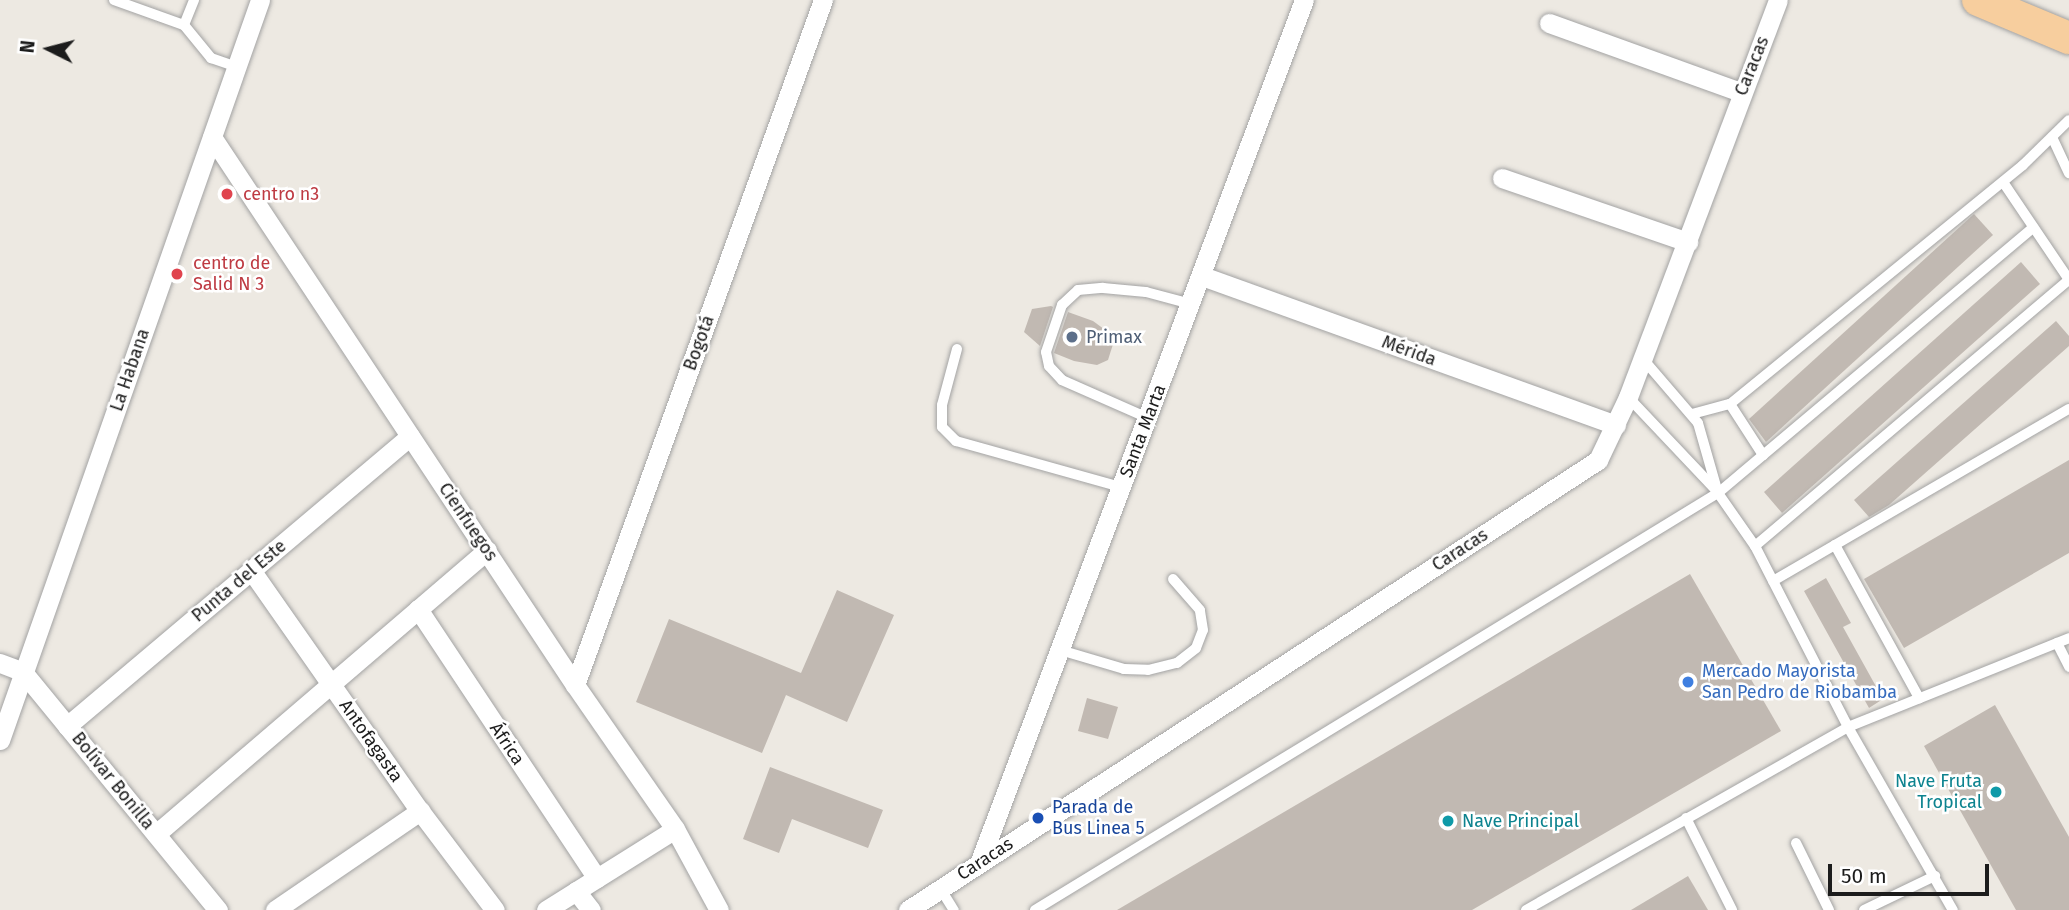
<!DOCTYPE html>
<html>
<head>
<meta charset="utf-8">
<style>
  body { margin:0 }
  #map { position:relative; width:2069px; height:910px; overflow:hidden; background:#ede9e2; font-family:"Fira Sans",sans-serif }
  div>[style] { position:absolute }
  .building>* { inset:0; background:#c1b9b2 }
  .roads { filter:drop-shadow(0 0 2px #a3a3a3) drop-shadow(0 0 2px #a3a3a3) }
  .lane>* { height:10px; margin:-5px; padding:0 5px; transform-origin:5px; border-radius:5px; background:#fff }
  .street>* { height:19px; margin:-9.5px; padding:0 9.5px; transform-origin:9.5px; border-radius:9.5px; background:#fff }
  .primary>* { height:32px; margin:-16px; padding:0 16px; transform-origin:16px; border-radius:16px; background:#f7ce9e }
  .dots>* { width:19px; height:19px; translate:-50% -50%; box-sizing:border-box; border:4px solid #fff; border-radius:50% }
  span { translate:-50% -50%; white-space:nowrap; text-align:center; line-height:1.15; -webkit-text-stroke:5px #fff; paint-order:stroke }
  .street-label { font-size:18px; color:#1c1c1c }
  .health-label { font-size:18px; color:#be3a42 }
  .left { translate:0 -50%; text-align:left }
  .service-label { font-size:18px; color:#4e5e75 }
  .shop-label { font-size:18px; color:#366cbe }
  .culture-label { font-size:18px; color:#0d838f }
  .right { translate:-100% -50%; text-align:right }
  .transit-label { font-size:18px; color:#164399 }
  .north { position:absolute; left:14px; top:14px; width:70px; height:70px; -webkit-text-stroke:5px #fff; paint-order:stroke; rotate:276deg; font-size:19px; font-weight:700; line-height:28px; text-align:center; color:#1c1c1c }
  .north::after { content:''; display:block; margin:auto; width:24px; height:32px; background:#1c1c1c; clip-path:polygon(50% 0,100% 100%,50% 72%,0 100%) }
  .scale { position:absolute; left:1828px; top:864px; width:161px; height:32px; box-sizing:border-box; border:4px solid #1c1c1c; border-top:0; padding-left:9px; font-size:21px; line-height:24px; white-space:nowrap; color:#1c1c1c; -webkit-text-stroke:5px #fff; paint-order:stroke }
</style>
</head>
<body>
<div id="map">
  <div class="building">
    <div style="clip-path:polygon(1974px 214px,1993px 235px,1766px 442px,1749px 419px)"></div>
    <div style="clip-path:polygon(2021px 262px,2040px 284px,1782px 513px,1764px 492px)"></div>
    <div style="clip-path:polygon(1051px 306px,1053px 307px,1040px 346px,1024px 332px,1032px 309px)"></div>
    <div style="clip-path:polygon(1068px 312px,1093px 321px,1108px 332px,1114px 341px,1108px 360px,1097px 365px,1074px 361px,1054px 353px)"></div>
    <div style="clip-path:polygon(2056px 321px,2069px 336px,2069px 346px,1889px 505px,1869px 517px,1854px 500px)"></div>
    <div style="clip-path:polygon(2069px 460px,2069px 553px,1904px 648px,1864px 579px)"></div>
    <div style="clip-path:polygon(1690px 574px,1781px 731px,1472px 910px,1117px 910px)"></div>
    <div style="clip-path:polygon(1826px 578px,1851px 623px,1843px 627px,1883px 699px,1869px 708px,1804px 591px)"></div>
    <div style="clip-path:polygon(837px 590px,894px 615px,847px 722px,786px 695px,762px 753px,636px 702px,669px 619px,801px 673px)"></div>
    <div style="clip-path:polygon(1087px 698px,1118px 707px,1108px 739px,1078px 731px)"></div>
    <div style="clip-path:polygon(1995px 705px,2069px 837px,2069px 910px,2016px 910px,1924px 746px)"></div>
    <div style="clip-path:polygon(770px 767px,883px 810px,868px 848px,792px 819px,779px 853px,743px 839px)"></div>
    <div style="clip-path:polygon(1688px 876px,1708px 910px,1631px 910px)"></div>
  </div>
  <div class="roads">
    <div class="lane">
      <div style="left:114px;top:0;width:74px;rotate:19.7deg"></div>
      <div style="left:184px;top:25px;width:43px;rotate:50.7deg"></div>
      <div style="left:211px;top:58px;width:28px;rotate:19deg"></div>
      <div style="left:184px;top:25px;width:27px;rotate:-68deg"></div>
      <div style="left:2052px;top:137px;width:40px;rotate:65deg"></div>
      <div style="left:2003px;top:182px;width:118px;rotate:56deg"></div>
      <div style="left:957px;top:349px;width:58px;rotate:105deg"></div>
      <div style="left:942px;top:405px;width:22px;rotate:90deg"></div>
      <div style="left:942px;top:427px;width:20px;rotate:45deg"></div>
      <div style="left:956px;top:441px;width:171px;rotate:15.6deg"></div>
      <div style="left:1643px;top:359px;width:84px;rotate:49.3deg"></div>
      <div style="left:1698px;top:423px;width:73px;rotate:74.1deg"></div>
      <div style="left:1718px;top:493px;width:65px;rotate:55.1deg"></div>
      <div style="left:1755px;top:546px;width:203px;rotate:62.8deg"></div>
      <div style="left:1848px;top:727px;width:211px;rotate:60.2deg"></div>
      <div style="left:1628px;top:397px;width:128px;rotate:46.6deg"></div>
      <div style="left:1730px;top:404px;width:61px;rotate:57.1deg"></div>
      <div style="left:1692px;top:414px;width:39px;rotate:-15deg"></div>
      <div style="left:1730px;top:404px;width:378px;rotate:-39.2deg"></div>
      <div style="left:2023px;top:165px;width:64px;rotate:-44.4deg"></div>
      <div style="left:1148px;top:418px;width:94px;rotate:-156.2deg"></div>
      <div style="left:1062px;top:380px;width:19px;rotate:-133deg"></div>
      <div style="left:1049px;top:366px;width:14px;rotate:-102deg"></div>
      <div style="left:1046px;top:352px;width:50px;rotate:-71.2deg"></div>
      <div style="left:1062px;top:305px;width:22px;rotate:-43deg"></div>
      <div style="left:1078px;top:290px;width:25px;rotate:-5deg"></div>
      <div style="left:1103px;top:288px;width:43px;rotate:5.3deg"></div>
      <div style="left:1146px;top:292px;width:47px;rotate:14.9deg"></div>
      <div style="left:1835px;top:545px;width:175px;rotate:61.2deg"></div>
      <div style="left:1755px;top:546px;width:412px;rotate:-40.3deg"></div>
      <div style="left:1773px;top:581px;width:342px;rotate:-30.2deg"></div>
      <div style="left:2057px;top:643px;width:27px;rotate:63deg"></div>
      <div style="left:1060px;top:650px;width:67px;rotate:16.5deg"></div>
      <div style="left:1124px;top:669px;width:24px;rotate:2deg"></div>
      <div style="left:1148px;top:670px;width:30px;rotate:-14deg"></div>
      <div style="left:1177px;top:663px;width:24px;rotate:-38deg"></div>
      <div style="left:1196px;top:648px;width:19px;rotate:-69deg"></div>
      <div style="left:1203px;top:630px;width:20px;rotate:-99deg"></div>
      <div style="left:1200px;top:610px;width:41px;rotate:-131.1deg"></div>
      <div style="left:1686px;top:818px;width:103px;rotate:63.4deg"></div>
      <div style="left:1796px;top:843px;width:75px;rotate:63.8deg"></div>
      <div style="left:940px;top:888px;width:26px;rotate:58deg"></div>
      <div style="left:1035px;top:910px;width:800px;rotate:-31.41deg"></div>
      <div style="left:1718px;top:493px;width:412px;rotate:-40.1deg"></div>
      <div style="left:1526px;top:910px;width:370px;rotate:-29.6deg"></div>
      <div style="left:1848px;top:727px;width:238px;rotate:-21.9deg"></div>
      <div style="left:1864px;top:910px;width:79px;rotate:-25.6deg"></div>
    </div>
    <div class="street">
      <div style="left:1549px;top:23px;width:204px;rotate:19.8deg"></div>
      <div style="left:212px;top:137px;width:657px;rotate:56.48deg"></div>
      <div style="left:575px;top:685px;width:175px;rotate:55.2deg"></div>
      <div style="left:675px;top:829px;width:92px;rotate:61.5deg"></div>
      <div style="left:1502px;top:178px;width:197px;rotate:19deg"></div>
      <div style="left:1202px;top:276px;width:440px;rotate:19.8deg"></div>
      <div style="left:251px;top:570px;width:294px;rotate:55deg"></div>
      <div style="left:420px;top:811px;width:124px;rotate:52.9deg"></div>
      <div style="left:418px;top:609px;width:323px;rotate:56.4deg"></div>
      <div style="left:0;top:663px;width:25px;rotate:21deg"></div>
      <div style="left:23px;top:672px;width:308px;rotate:50.7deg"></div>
      <div style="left:575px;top:685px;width:729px;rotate:-70.1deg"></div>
      <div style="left:67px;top:726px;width:449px;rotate:-40.2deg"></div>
      <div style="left:0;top:740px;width:784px;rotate:-70.64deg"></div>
      <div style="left:156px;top:834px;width:436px;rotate:-40.6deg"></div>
      <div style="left:980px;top:861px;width:920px;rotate:-69.38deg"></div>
      <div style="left:576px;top:891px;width:24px;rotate:52deg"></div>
      <div style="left:275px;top:910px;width:176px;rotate:-34.3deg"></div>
      <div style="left:546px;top:910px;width:152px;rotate:-32.1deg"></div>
      <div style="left:908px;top:910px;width:824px;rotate:-33.11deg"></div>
      <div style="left:1598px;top:460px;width:70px;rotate:-64.5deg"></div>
      <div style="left:1628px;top:397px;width:424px;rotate:-69.3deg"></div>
    </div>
    <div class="primary">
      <div style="left:1978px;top:0;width:99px;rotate:22.7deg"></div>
    </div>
  </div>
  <div class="dots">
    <div style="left:227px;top:194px;background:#e0444e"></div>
    <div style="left:177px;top:274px;background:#e0444e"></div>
    <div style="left:1072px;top:337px;background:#5c6f8a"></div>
    <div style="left:1688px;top:682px;background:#3f7fe0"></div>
    <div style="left:1996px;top:792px;background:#0f9aa8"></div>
    <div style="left:1038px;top:818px;background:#1a4fb4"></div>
    <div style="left:1448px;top:821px;background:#0f9aa8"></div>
  </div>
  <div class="street-label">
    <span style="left:1752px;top:66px;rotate:-68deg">Caracas</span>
    <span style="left:699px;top:343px;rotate:-70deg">Bogotá</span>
    <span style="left:1409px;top:351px;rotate:20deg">Mérida</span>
    <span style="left:130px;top:370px;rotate:-71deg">La Habana</span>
    <span style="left:1143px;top:431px;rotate:-69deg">Santa Marta</span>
    <span style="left:468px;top:522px;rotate:56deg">Cienfuegos</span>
    <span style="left:1460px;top:550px;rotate:-33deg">Caracas</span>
    <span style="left:239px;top:581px;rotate:-40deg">Punta del Este</span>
    <span style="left:371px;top:741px;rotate:55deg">Antofagasta</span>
    <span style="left:507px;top:744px;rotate:56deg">África</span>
    <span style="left:113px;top:781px;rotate:51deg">Bolívar Bonilla</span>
    <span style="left:985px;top:859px;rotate:-33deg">Caracas</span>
  </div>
  <div class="health-label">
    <span class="left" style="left:243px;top:194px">centro n3</span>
    <span class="left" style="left:193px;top:274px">centro de<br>Salid N 3</span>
  </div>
  <div class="service-label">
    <span class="left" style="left:1086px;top:337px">Primax</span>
  </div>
  <div class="shop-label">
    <span class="left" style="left:1702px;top:682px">Mercado Mayorista<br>San Pedro de Riobamba</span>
  </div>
  <div class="culture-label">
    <span class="right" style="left:1982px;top:792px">Nave Fruta<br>Tropical</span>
    <span class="left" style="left:1462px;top:821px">Nave Principal</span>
  </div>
  <div class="transit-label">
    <span class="left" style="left:1052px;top:818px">Parada de<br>Bus Linea 5</span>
  </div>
  <div class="north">N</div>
  <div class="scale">50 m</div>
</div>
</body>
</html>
